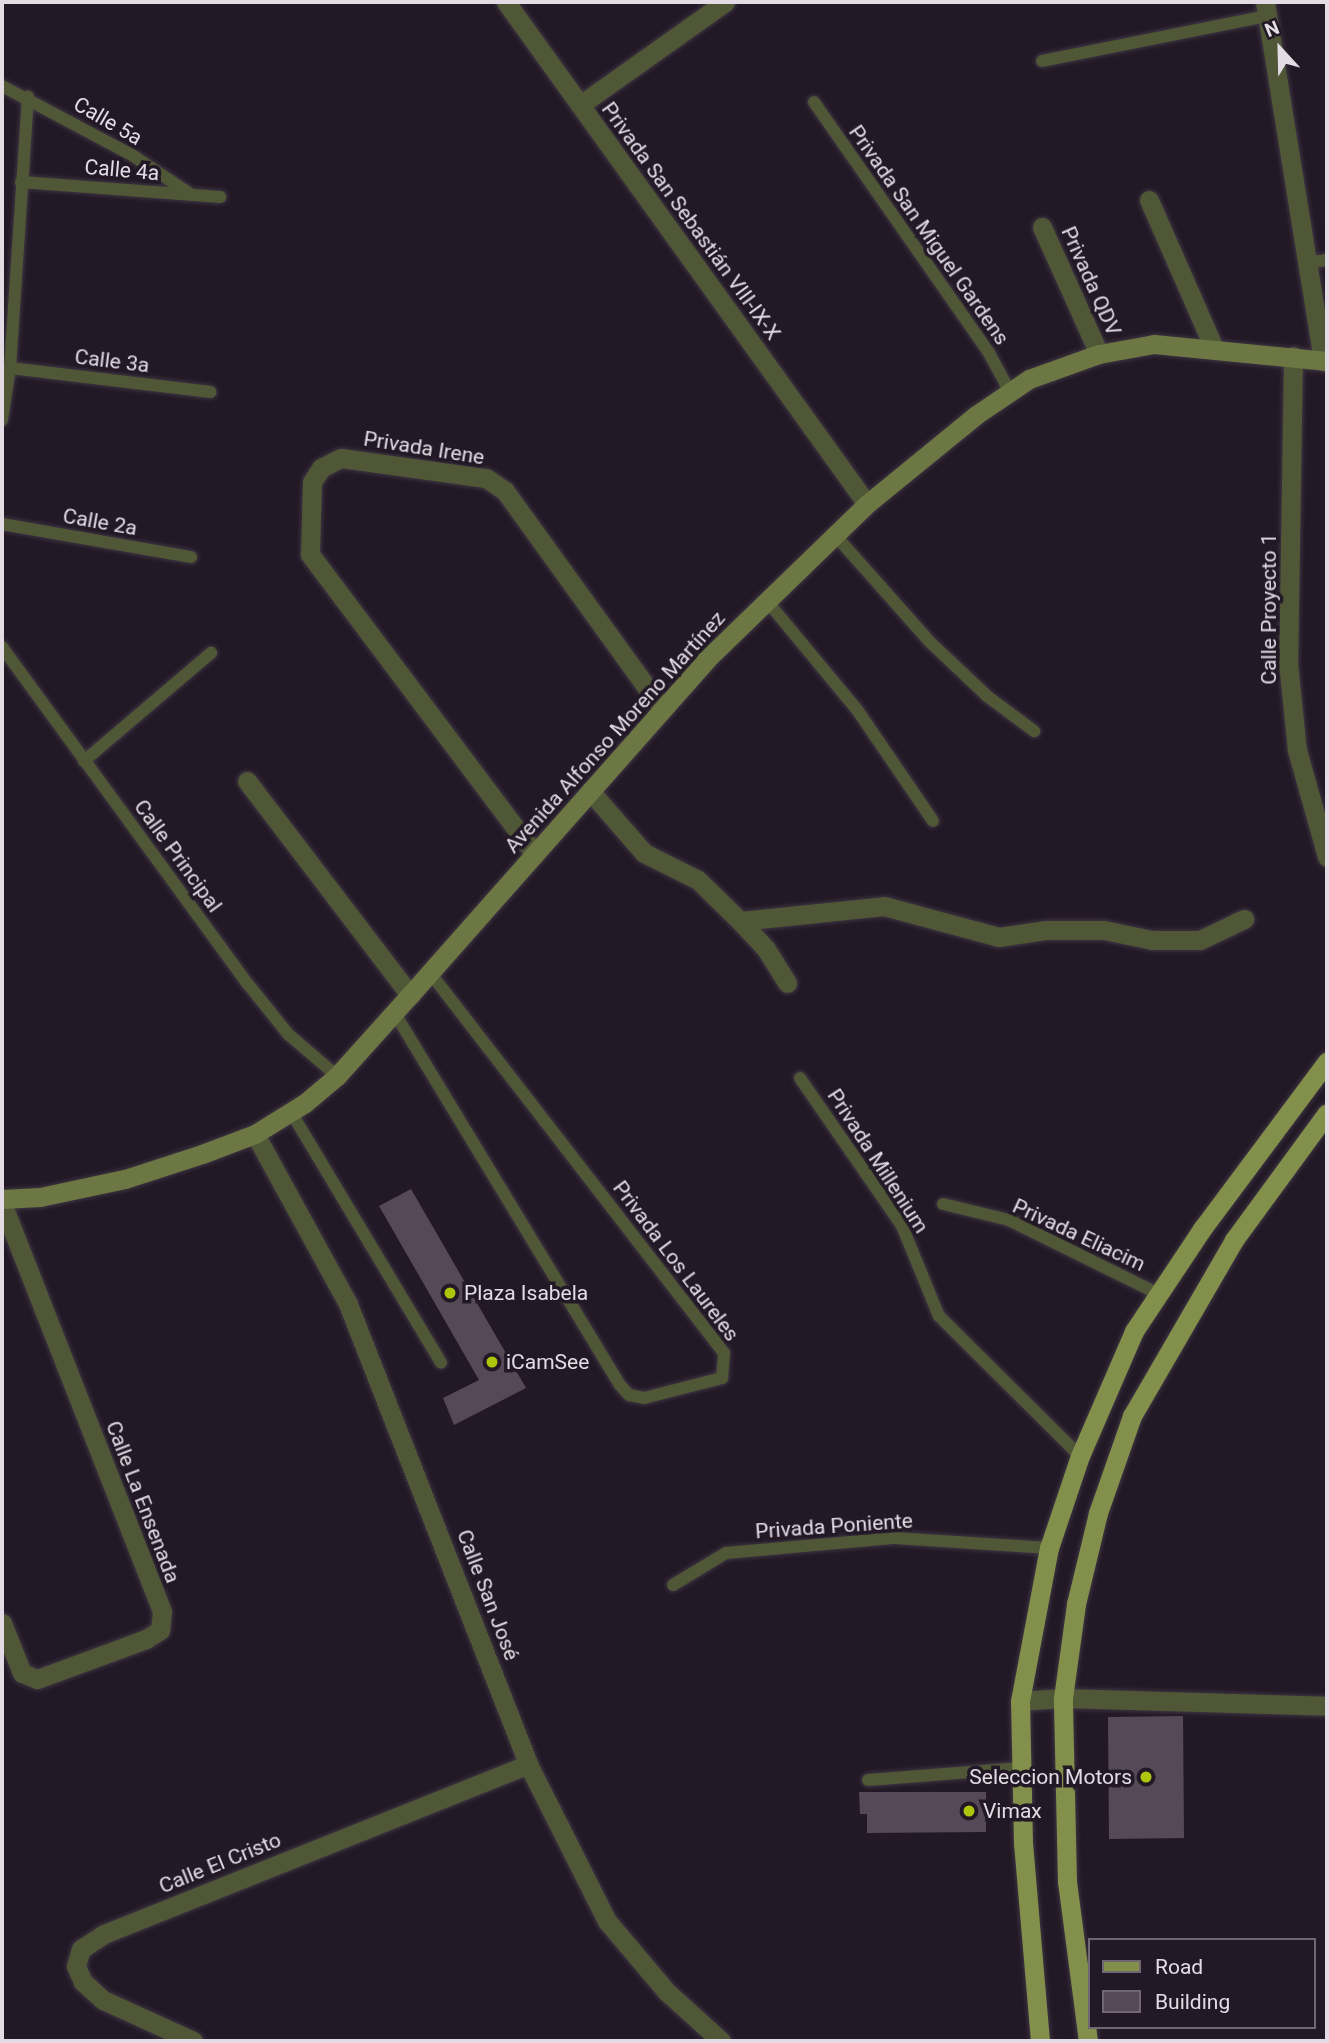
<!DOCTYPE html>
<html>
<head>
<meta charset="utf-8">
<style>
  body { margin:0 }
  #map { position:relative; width:1329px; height:2043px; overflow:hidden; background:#231926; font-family:Roboto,sans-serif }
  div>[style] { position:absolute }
  .building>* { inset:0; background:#554958 }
  .roads { filter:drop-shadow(0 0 2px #3e3441) drop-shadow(0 0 2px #3e3441) }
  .service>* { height:12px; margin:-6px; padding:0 6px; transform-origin:6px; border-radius:6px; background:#505737 }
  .minor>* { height:19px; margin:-9.5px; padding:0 9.5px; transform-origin:9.5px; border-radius:9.5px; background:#505737 }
  .secondary>* { height:19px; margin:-9.5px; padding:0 9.5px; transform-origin:9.5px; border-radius:9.5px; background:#6d7743 }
  .primary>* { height:19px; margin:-9.5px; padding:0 9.5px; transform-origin:9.5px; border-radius:9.5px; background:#83904b }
  .dots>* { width:19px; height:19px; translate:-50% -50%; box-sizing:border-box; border:4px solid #231926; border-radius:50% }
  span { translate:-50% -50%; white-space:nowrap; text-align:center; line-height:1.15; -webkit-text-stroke:7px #231926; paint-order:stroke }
  .street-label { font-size:21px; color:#e3dce5 }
  .poi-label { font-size:21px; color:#e3dce5 }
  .left { translate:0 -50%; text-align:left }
  .right { translate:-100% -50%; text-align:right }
  .frame { position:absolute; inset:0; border:4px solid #e3dce5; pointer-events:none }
  .legend { position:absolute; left:1088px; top:1938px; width:228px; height:91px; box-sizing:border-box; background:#231926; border:2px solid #706772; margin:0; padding:9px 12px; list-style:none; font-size:21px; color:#e3dce5 }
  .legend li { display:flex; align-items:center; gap:14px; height:35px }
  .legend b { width:35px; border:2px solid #706772 }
  .north { position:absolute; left:1245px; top:14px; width:70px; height:70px; -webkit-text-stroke:5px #231926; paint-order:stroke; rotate:338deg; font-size:19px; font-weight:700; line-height:28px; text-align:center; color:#e3dce5 }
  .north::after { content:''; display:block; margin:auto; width:24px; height:32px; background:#e3dce5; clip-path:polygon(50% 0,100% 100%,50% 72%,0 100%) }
</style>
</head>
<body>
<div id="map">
  <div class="building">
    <div style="clip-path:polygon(411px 1189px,526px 1388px,454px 1425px,443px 1398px,479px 1380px,379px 1206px)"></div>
    <div style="clip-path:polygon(1183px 1716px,1184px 1838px,1109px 1839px,1108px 1717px)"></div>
    <div style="clip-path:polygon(859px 1792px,986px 1792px,986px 1832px,867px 1833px,867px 1814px,860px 1814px)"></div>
  </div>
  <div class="roads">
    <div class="service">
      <div style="left:1042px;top:61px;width:229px;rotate:-11.3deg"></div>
      <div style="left:2px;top:86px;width:147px;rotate:28deg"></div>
      <div style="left:132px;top:155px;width:72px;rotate:33.7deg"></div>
      <div style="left:814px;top:102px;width:306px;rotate:55.1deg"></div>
      <div style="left:989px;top:353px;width:44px;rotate:61.7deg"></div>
      <div style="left:21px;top:182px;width:200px;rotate:4.3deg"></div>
      <div style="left:1307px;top:263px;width:20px;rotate:-9deg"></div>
      <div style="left:10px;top:368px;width:202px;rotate:6.8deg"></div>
      <div style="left:2px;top:420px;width:53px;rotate:-81.3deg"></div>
      <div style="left:10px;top:368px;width:272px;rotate:-86.2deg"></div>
      <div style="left:2px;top:524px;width:192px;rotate:9.9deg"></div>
      <div style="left:835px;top:535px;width:144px;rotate:48.4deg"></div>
      <div style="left:931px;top:643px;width:77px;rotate:43.4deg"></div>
      <div style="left:987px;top:696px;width:59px;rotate:36.7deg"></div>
      <div style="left:767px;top:601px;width:143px;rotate:50.4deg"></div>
      <div style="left:858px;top:711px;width:133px;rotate:55.7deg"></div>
      <div style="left:2px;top:647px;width:417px;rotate:53.9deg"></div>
      <div style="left:248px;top:984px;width:64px;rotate:51.3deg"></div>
      <div style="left:288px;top:1034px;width:65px;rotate:40.6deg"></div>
      <div style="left:84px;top:761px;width:167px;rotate:-40.4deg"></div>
      <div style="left:394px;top:1012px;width:436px;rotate:58.8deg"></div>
      <div style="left:620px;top:1385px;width:13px;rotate:48deg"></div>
      <div style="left:629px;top:1395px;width:15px;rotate:11deg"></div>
      <div style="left:644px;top:1398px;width:81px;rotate:-14.4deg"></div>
      <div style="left:722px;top:1378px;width:25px;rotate:-85deg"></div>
      <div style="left:724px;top:1353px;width:480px;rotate:-127.7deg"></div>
      <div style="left:800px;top:1078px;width:180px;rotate:55.4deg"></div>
      <div style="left:902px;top:1226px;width:97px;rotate:67.7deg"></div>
      <div style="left:939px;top:1316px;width:199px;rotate:44.8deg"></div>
      <div style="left:291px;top:1112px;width:292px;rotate:59.1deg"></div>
      <div style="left:943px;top:1204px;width:68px;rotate:13.6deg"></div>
      <div style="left:1009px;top:1220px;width:165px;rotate:26.3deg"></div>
      <div style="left:673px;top:1585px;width:62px;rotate:-31.1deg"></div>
      <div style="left:726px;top:1553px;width:170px;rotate:-5.1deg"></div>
      <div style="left:895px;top:1538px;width:154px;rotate:3.7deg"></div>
      <div style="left:868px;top:1780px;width:154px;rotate:-4.5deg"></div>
    </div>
    <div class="minor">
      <div style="left:506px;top:2px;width:618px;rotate:54.28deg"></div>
      <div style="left:1265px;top:2px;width:364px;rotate:80.8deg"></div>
      <div style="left:580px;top:105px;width:178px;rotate:-35.4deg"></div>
      <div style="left:1149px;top:200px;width:162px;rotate:66.3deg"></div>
      <div style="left:1042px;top:227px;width:139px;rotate:65.8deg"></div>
      <div style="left:1293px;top:356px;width:306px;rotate:90.9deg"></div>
      <div style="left:1288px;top:662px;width:88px;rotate:84.2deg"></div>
      <div style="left:1297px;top:750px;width:111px;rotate:74.3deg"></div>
      <div style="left:247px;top:781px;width:269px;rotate:52.7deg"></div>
      <div style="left:590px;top:791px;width:82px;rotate:48.9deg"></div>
      <div style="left:644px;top:853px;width:60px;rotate:26.6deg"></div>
      <div style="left:698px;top:880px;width:59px;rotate:44.3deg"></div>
      <div style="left:740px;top:921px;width:145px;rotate:-5.9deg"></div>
      <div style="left:884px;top:906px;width:119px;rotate:15.1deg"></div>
      <div style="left:999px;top:937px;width:48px;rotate:-8.5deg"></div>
      <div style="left:1046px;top:930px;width:58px"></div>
      <div style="left:1104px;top:930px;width:49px;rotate:11.8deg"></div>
      <div style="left:1152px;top:940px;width:48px"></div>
      <div style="left:1200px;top:940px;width:49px;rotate:-25.5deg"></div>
      <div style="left:535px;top:854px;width:375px;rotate:-126.9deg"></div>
      <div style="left:310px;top:554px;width:72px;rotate:-88.4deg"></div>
      <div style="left:312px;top:482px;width:17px;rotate:-57deg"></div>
      <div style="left:321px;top:468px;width:22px;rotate:-27deg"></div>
      <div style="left:341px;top:458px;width:146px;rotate:7.9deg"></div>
      <div style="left:486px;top:478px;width:23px;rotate:34deg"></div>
      <div style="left:505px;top:491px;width:269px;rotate:54.2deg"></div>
      <div style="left:740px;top:921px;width:38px;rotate:47deg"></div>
      <div style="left:766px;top:949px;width:40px;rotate:58deg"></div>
      <div style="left:255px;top:1134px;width:194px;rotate:61.3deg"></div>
      <div style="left:348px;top:1304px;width:494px;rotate:68.6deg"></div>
      <div style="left:528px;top:1764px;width:176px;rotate:63.3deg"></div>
      <div style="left:607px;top:1921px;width:93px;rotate:49.8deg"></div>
      <div style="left:667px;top:1992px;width:73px;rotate:42.2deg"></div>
      <div style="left:2px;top:1203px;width:439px;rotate:68.6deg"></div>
      <div style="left:162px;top:1612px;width:18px;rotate:96deg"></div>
      <div style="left:160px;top:1630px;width:17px;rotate:147deg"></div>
      <div style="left:146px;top:1639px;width:116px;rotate:159.8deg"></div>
      <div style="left:37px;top:1679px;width:16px;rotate:-158deg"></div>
      <div style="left:22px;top:1673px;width:54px;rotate:-111.8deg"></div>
      <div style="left:1020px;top:1701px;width:43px;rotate:-4deg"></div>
      <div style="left:1063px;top:1698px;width:264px;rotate:1.7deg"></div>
      <div style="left:193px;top:2041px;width:99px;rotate:-155.5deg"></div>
      <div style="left:103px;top:2000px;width:27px;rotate:-138deg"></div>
      <div style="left:83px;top:1982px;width:17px;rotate:-114deg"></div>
      <div style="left:76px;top:1966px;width:18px;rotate:-74deg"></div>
      <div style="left:81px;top:1949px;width:27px;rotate:-33deg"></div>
      <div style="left:104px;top:1934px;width:457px;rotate:-21.8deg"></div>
    </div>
    <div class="secondary">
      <div style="left:2px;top:1199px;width:38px;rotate:-3deg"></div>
      <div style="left:40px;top:1197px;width:87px;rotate:-12deg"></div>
      <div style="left:125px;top:1179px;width:81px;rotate:-18deg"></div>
      <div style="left:202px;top:1154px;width:57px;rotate:-20.7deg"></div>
      <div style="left:255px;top:1134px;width:59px;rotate:-31.8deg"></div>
      <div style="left:305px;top:1103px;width:42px;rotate:-40.2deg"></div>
      <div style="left:337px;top:1076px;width:109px;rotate:-48deg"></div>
      <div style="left:410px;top:995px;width:447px;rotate:-48.5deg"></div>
      <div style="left:706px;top:660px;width:224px;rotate:-44.1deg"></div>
      <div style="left:867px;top:504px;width:141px;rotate:-39.2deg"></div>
      <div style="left:976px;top:415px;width:64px;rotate:-34.2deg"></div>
      <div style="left:1029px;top:379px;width:74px;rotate:-19.7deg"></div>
      <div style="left:1099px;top:354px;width:56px;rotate:-10.3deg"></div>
      <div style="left:1154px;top:344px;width:174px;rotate:5.6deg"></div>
    </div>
    <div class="primary">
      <div style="left:1040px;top:2041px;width:199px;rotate:-94.9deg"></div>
      <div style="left:1023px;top:1843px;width:142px;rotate:-91.2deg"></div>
      <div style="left:1020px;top:1701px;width:156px;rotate:-79.3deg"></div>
      <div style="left:1049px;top:1548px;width:97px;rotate:-71.4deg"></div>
      <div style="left:1080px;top:1456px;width:136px;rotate:-66.6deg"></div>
      <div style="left:1134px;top:1331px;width:123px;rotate:-56.3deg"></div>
      <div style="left:1202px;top:1229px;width:209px;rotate:-53.3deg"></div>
      <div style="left:1088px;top:2041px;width:161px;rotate:-97.5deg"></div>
      <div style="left:1067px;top:1881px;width:183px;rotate:-91.3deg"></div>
      <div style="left:1063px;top:1698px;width:95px;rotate:-82.1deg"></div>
      <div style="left:1076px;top:1604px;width:94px;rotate:-76.4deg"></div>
      <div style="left:1098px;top:1513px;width:103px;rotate:-70.7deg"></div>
      <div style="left:1132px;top:1416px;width:203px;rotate:-59.9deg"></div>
      <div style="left:1234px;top:1240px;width:157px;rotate:-53.8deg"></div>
    </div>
  </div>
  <div class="dots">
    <div style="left:450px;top:1293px;background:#adc60c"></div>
    <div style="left:492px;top:1362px;background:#adc60c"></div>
    <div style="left:1146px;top:1777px;background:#adc60c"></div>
    <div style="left:969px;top:1811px;background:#adc60c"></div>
  </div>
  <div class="street-label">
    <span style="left:108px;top:121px;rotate:30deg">Calle 5a</span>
    <span style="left:122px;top:170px;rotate:5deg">Calle 4a</span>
    <span style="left:691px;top:221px;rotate:54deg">Privada San Sebastián VIII-IX-X</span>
    <span style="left:929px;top:235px;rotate:55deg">Privada San Miguel Gardens</span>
    <span style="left:1091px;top:281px;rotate:66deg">Privada QDV</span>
    <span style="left:112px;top:361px;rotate:7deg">Calle 3a</span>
    <span style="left:424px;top:448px;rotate:9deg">Privada Irene</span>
    <span style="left:100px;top:522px;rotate:10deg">Calle 2a</span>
    <span style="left:1269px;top:609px;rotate:-90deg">Calle Proyecto 1</span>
    <span style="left:615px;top:732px;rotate:-48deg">Avenida Alfonso Moreno Martínez</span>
    <span style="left:178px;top:856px;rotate:54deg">Calle Principal</span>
    <span style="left:878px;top:1161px;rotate:57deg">Privada Millenium</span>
    <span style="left:1079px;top:1235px;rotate:25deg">Privada Eliacim</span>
    <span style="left:676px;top:1261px;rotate:53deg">Privada Los Laureles</span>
    <span style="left:143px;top:1502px;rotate:69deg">Calle La Ensenada</span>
    <span style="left:834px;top:1526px;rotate:-4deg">Privada Poniente</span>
    <span style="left:488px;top:1595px;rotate:69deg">Calle San José</span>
    <span style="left:220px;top:1863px;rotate:-22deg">Calle El Cristo</span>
  </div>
  <div class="poi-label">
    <span class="left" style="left:464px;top:1293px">Plaza Isabela</span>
    <span class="left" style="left:506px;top:1362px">iCamSee</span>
    <span class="right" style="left:1132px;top:1777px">Seleccion Motors</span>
    <span class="left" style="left:983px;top:1811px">Vimax</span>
  </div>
  <div class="frame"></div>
  <ul class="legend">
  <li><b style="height:9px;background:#83904b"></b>Road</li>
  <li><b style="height:19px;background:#554958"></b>Building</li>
  </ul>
  <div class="north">N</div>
</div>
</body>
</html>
